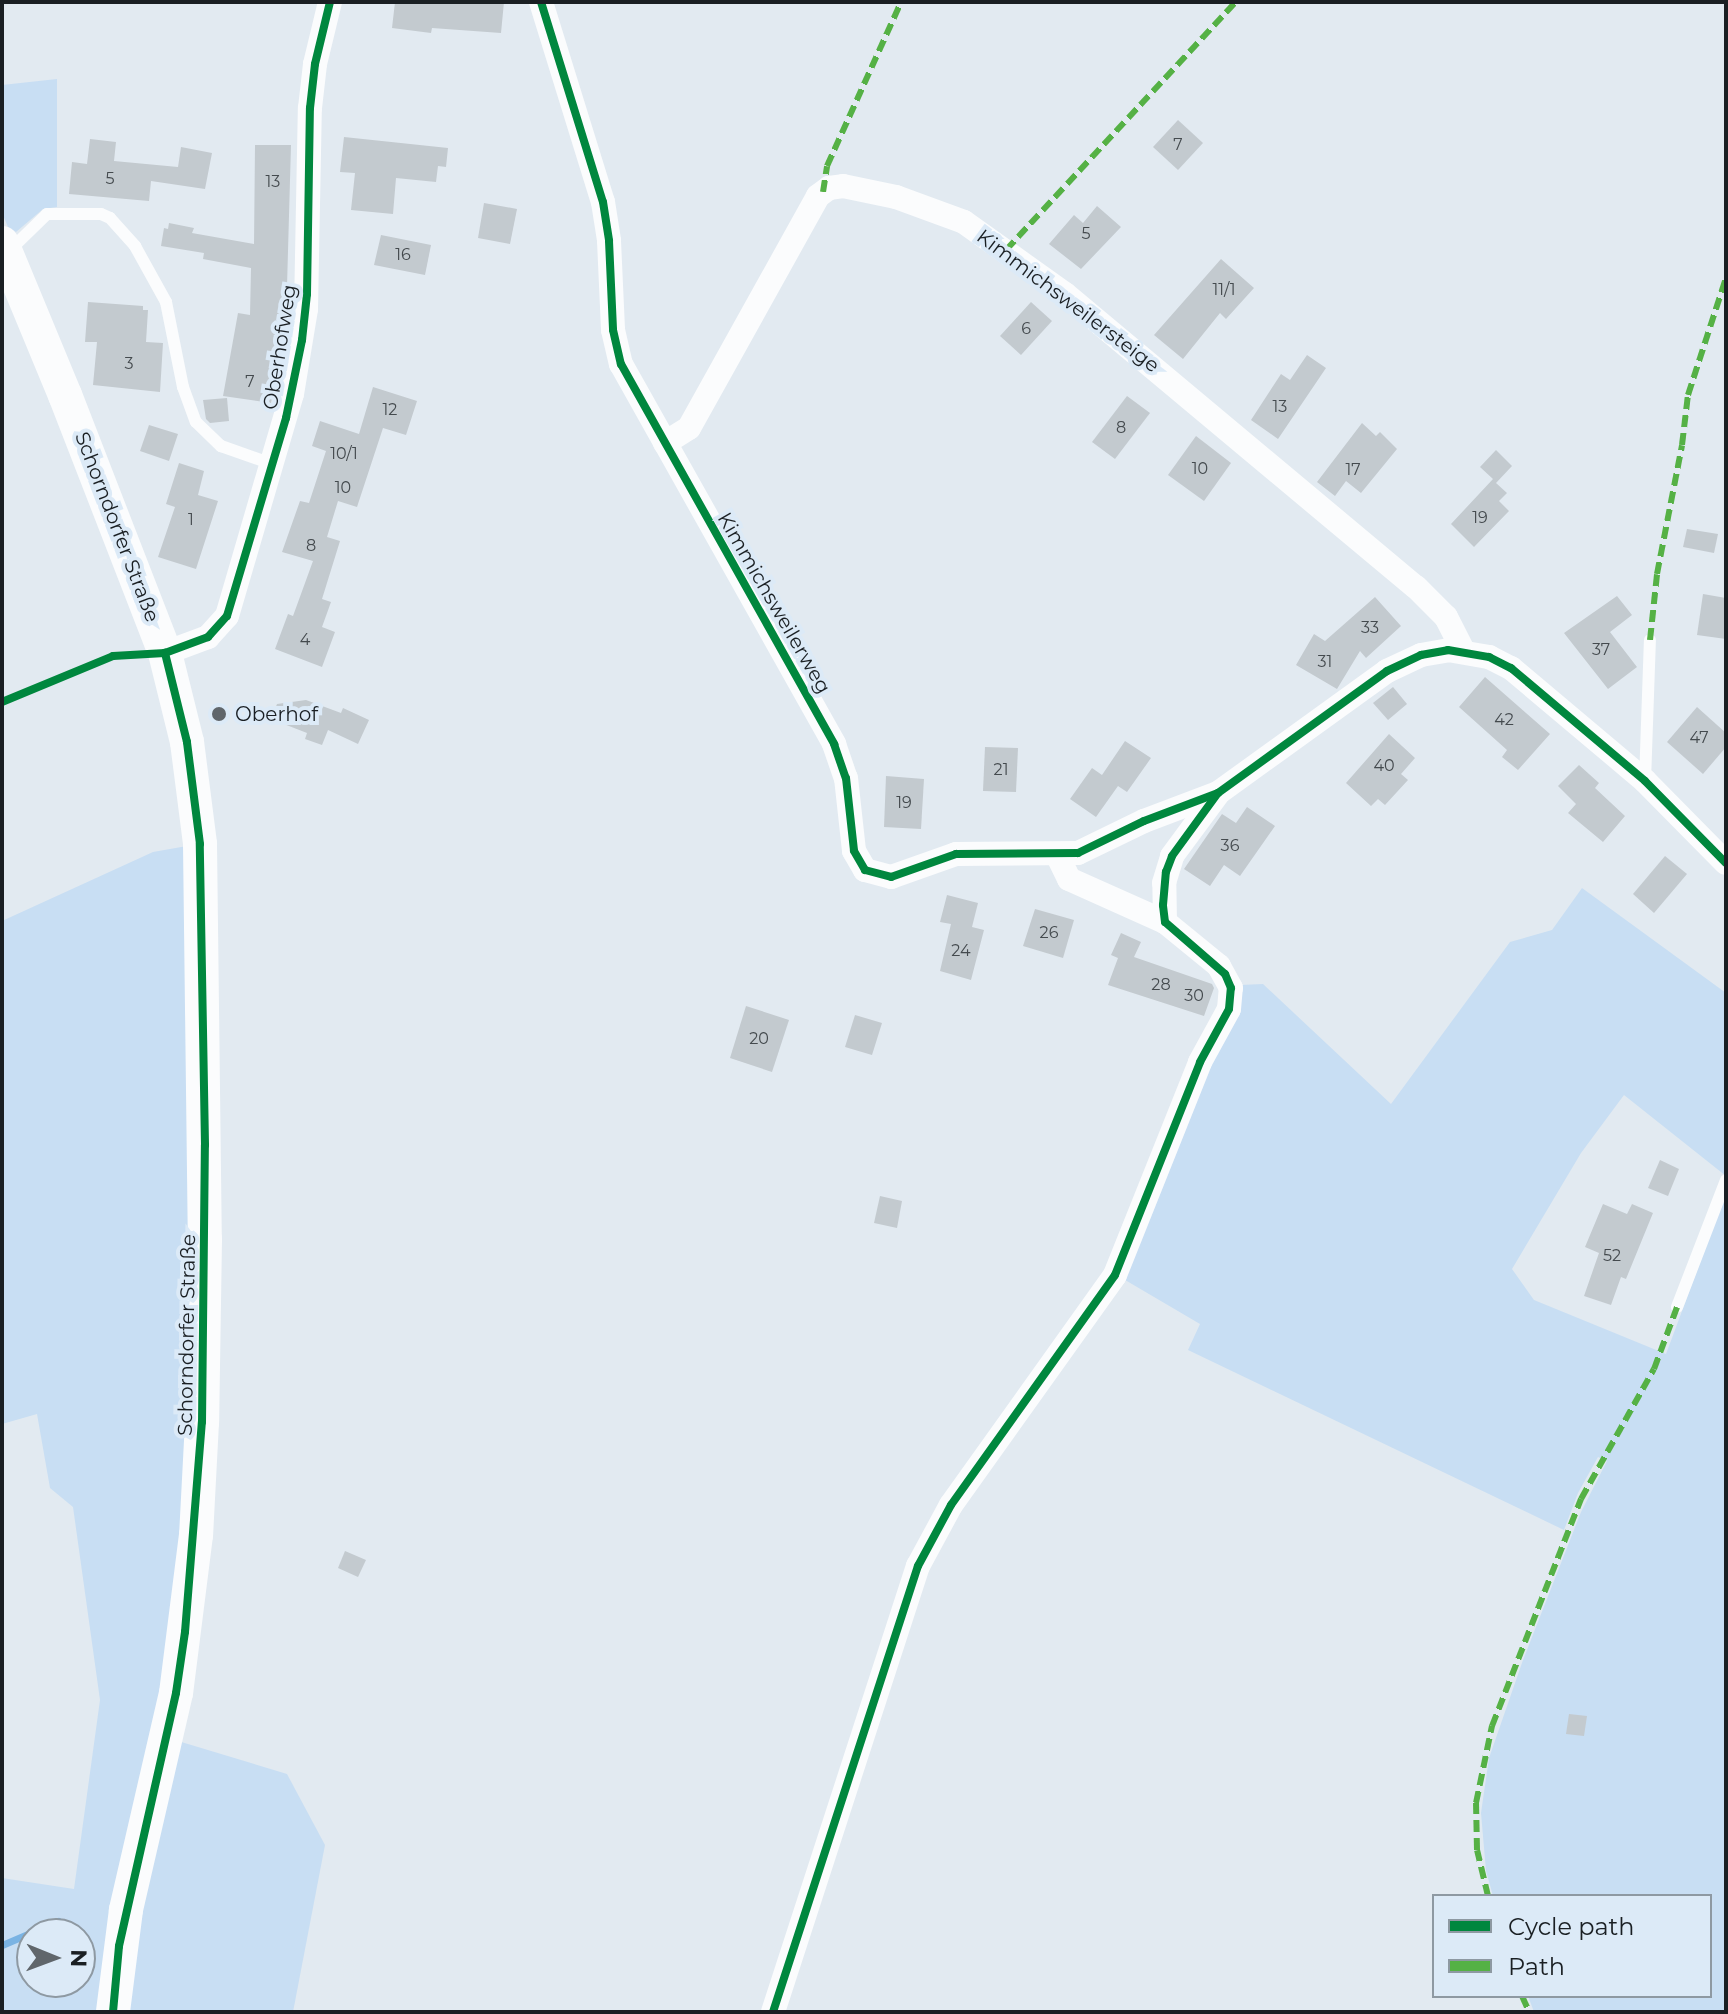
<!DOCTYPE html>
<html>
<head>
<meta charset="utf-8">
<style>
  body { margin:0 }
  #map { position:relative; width:1728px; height:2014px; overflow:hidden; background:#e2eaf1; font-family:Montserrat,sans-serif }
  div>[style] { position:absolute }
  .green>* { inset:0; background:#c8def3 }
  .stream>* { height:7px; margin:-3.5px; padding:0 3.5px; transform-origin:3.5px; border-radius:3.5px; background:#7ab3e3 }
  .building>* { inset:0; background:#c3cacf }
  .service>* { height:12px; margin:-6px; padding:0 6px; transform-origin:6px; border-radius:6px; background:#fbfcfd }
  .minor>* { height:24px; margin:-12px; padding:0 12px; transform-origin:12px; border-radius:12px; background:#fbfcfd }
  .secondary>* { height:34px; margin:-17px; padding:0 17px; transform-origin:17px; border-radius:17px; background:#fbfcfd }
  .quiet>* { height:6px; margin-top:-3px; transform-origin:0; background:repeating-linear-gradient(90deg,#55b145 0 12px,transparent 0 18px) }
  .cycleway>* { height:8px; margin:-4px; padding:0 4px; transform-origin:4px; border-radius:4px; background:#00873e }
  .dots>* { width:22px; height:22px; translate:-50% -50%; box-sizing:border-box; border:4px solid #dceaf7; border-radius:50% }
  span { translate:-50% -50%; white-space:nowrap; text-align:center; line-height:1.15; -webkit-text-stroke:8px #dceaf7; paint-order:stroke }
  .number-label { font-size:16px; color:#444a4e }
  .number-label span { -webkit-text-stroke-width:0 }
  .street-label { font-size:20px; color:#1a1f23 }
  .poi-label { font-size:20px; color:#1a1f23 }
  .left { translate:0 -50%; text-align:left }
  .frame { position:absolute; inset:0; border:4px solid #1a1f23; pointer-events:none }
  .legend { position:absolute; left:1432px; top:1894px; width:280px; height:104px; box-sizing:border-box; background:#dceaf7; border:2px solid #8e99a2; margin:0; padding:10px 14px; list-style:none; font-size:24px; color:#1a1f23 }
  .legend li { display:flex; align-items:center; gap:16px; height:40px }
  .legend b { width:40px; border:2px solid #8e99a2 }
  .north { position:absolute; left:16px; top:1918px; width:80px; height:80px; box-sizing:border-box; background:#dceaf7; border:2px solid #8e99a2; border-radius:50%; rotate:91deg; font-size:22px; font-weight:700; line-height:32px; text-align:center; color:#1a1f23 }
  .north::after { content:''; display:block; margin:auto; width:28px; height:36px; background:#60666b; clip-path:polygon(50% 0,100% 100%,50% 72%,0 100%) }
</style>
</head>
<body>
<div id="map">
  <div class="green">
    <div style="clip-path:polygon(57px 79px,57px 207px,43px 209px,16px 232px,8px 227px,2px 213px,2px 85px)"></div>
    <div style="clip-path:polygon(evenodd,187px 846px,194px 1236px,180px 1591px,101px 2012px,2px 2012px,2px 1878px,74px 1889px,100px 1700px,73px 1507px,50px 1488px,37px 1414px,2px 1424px,2px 921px,153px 852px,187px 846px,32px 1934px,80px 1934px,80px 1982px,32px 1982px,32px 1934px)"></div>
    <div style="clip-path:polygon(1582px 888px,1726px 993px,1726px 1176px,1624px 1095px,1581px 1153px,1512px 1269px,1534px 1300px,1666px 1354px,1726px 1193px,1726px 2012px,1534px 2012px,1528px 1996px,1710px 1996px,1710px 1896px,1493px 1896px,1486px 1871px,1481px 1813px,1489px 1758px,1523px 1660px,1581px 1512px,1607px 1461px,1598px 1457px,1578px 1493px,1564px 1530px,1188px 1350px,1200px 1324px,1120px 1277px,1240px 985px,1263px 984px,1391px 1104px,1510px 942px,1552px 930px)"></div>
    <div style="clip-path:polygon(178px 1741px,287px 1774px,325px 1845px,293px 2012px,127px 2012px,132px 1952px)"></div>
  </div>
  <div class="stream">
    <div style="left:2px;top:1945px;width:61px;rotate:-23.2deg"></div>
  </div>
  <div class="building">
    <div style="clip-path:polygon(395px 2px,504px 2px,501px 33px,432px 28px,431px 33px,392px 28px)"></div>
    <div style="clip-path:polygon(1178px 120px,1203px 143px,1178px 170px,1153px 147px)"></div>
    <div style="clip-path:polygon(344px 137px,448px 148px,446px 167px,438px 166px,436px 182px,396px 178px,393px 214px,351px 210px,355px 173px,340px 172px)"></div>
    <div style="clip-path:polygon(90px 139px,116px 142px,114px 161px,178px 167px,181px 147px,212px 153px,205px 189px,151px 181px,149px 201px,69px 194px,72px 162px,87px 164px)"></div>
    <div style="clip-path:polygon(255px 145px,291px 145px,286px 322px,271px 403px,223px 396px,238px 313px,250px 315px,251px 268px,203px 259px,204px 253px,161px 246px,164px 228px,168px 229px,169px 223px,194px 228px,192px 233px,254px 244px)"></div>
    <div style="clip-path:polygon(484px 203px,517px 209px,510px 244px,478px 238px)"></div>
    <div style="clip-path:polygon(1097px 206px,1121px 227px,1081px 269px,1049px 244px,1074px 215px,1083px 223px)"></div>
    <div style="clip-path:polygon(381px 235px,431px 245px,425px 275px,374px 265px)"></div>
    <div style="clip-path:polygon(1221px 259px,1254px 288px,1226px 319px,1220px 313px,1183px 359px,1154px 335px)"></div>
    <div style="clip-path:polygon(88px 302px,143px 306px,143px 310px,148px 310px,146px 342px,163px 343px,160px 392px,93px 385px,97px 342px,85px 342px)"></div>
    <div style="clip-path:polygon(1031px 302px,1052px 321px,1021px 355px,1000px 336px)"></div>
    <div style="clip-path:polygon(1307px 355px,1326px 368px,1278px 439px,1251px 420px,1281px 374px,1290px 380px)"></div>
    <div style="clip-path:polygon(373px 387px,417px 401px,406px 435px,383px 428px,357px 507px,338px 501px,327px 537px,340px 541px,322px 599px,331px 602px,322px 627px,335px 632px,322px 667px,275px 649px,288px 614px,293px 616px,313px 561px,282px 552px,300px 501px,309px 503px,326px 451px,312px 446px,320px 421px,359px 434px)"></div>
    <div style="clip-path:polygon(1127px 396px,1150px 413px,1115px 459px,1092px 442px)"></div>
    <div style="clip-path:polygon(227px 398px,229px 421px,210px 423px,206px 419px,203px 400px)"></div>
    <div style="clip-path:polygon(1362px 423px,1376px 436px,1380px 432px,1397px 449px,1361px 493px,1346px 481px,1335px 496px,1317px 482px)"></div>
    <div style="clip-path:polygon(149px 425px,178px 434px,169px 461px,140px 451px)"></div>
    <div style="clip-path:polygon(1196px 436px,1231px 463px,1204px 501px,1168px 475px)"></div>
    <div style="clip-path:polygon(1496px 450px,1512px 466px,1496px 483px,1507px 493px,1499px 501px,1509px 511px,1474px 547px,1451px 524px,1493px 479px,1480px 467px)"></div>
    <div style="clip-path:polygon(179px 463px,204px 471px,198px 495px,218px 501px,196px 569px,158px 557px,175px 507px,166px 504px)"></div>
    <div style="clip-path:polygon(1687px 529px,1718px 534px,1714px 553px,1683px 547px)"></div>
    <div style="clip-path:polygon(1703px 594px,1726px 598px,1726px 639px,1697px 635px)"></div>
    <div style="clip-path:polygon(1617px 596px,1632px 615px,1610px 632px,1637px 667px,1608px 689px,1564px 633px)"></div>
    <div style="clip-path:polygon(1375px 597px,1401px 626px,1366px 658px,1360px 651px,1337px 689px,1296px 665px,1314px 634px,1325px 641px)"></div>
    <div style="clip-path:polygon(1485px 677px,1550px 734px,1518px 770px,1502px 757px,1507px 750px,1459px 707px)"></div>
    <div style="clip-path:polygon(1393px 687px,1407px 704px,1388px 720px,1373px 703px)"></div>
    <div style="clip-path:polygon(306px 700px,341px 713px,343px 708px,369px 720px,358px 744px,328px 730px,322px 745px,305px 739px,307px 733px,271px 719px,277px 704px)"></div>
    <div style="clip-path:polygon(1697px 707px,1726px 733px,1726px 747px,1703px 774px,1667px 742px)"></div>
    <div style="clip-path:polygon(1389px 734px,1415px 758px,1401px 774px,1408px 780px,1385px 805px,1378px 799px,1371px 806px,1346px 783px)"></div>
    <div style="clip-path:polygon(1125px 741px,1151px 758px,1127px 792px,1118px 786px,1096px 817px,1070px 799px,1092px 768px,1102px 775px)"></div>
    <div style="clip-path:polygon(985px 747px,1018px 748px,1016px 792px,983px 791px)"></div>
    <div style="clip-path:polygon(1579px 765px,1599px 783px,1595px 788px,1625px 816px,1603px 842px,1568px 813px,1576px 804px,1558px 786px)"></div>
    <div style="clip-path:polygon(886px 776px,924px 779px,921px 829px,884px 827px)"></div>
    <div style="clip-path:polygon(1247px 807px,1275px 826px,1240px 876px,1224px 865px,1210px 886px,1184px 869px,1222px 814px,1236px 823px)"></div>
    <div style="clip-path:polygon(1665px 856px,1687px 874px,1654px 913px,1633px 894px)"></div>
    <div style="clip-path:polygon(947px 895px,978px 903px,972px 927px,984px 930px,971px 980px,940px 971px,951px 924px,940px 922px)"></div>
    <div style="clip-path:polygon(1035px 909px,1074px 920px,1063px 958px,1023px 946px)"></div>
    <div style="clip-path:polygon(1121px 933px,1141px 942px,1134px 957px,1212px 984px,1214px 988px,1204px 1016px,1108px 985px,1118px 958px,1111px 955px)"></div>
    <div style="clip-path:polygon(746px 1006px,789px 1020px,772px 1072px,730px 1058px)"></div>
    <div style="clip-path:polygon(855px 1015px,882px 1023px,872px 1055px,845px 1047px)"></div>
    <div style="clip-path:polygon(1660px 1160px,1679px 1169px,1668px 1196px,1648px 1188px)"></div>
    <div style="clip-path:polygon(880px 1196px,902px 1201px,897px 1228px,874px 1223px)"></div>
    <div style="clip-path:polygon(1603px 1204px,1627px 1214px,1632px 1204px,1653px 1213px,1626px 1279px,1621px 1277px,1611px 1305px,1584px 1296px,1599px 1253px,1585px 1247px)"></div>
    <div style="clip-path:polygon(345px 1551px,366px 1560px,358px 1577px,338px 1568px)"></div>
    <div style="clip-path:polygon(1569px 1714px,1587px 1716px,1584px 1736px,1566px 1734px)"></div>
  </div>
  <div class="service">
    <div style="left:9px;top:251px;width:53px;rotate:-44.2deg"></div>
    <div style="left:47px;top:214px;width:54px"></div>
    <div style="left:101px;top:214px;width:10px;rotate:24deg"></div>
    <div style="left:110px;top:218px;width:38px;rotate:48deg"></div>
    <div style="left:135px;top:246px;width:64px;rotate:61deg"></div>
    <div style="left:166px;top:302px;width:87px;rotate:78.7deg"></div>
    <div style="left:183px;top:387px;width:37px;rotate:70deg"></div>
    <div style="left:196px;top:422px;width:35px;rotate:44deg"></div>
    <div style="left:221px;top:446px;width:54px;rotate:19.4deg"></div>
    <div style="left:1645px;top:781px;width:141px;rotate:-88deg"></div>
    <div style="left:1677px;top:1307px;width:136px;rotate:-68.9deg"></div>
  </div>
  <div class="minor">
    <div style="left:541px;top:2px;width:209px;rotate:72.8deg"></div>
    <div style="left:603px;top:202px;width:39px;rotate:81deg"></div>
    <div style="left:609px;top:241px;width:89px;rotate:87.4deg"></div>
    <div style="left:613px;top:330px;width:35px;rotate:77deg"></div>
    <div style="left:621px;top:364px;width:436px;rotate:60.7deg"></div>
    <div style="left:834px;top:744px;width:36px;rotate:71deg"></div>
    <div style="left:846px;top:778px;width:73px;rotate:83.7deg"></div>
    <div style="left:854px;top:851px;width:22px;rotate:60deg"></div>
    <div style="left:865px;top:870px;width:27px;rotate:15deg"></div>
    <div style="left:891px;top:877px;width:69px;rotate:-19.5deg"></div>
    <div style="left:956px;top:854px;width:122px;rotate:-0.5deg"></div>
    <div style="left:1078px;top:853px;width:73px;rotate:-25.9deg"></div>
    <div style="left:1144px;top:821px;width:79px;rotate:-20.7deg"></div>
    <div style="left:1218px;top:793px;width:208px;rotate:-35.8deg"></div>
    <div style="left:1387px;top:671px;width:38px;rotate:-25deg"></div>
    <div style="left:1421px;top:655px;width:27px;rotate:-10deg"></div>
    <div style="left:1448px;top:650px;width:42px;rotate:9.7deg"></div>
    <div style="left:1489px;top:657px;width:25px;rotate:27deg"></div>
    <div style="left:1511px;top:668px;width:175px;rotate:40.1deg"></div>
    <div style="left:1645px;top:781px;width:115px;rotate:45.4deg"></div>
    <div style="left:665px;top:443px;width:28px;rotate:-32deg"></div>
    <div style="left:689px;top:428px;width:265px;rotate:-60.9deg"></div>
    <div style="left:818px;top:196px;width:14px;rotate:-36deg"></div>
    <div style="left:829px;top:188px;width:14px;rotate:-8deg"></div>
    <div style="left:843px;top:186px;width:54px;rotate:11.7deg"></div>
    <div style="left:896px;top:197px;width:72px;rotate:20.2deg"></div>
    <div style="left:964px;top:222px;width:124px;rotate:35.5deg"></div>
    <div style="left:1065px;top:294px;width:457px;rotate:39.9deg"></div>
    <div style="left:1416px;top:587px;width:42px;rotate:45deg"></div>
    <div style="left:1446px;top:617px;width:38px;rotate:63deg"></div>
    <div style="left:165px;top:653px;width:46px;rotate:-20.4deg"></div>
    <div style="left:208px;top:637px;width:28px;rotate:-48deg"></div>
    <div style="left:227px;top:616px;width:231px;rotate:-73.7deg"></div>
    <div style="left:292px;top:394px;width:86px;rotate:-80.6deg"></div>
    <div style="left:306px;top:309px;width:201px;rotate:-88.9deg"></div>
    <div style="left:310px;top:108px;width:44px;rotate:-83.5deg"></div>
    <div style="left:315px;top:64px;width:64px;rotate:-76.4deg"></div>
    <div style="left:1165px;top:922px;width:39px;rotate:-91deg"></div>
    <div style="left:1164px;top:883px;width:28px;rotate:-73deg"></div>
    <div style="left:1172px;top:856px;width:76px;rotate:-53.6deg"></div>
    <div style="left:773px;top:2012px;width:469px;rotate:-72deg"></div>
    <div style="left:918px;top:1566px;width:69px;rotate:-61.6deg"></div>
    <div style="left:951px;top:1505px;width:282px;rotate:-54.5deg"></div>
    <div style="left:1115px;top:1275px;width:229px;rotate:-68.2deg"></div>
    <div style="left:1200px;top:1062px;width:60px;rotate:-61.3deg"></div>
    <div style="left:1229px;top:1009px;width:21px;rotate:-85deg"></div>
    <div style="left:1231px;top:988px;width:25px;rotate:-119deg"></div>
    <div style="left:1219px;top:966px;width:70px;rotate:-140.8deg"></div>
    <div style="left:1165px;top:922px;width:105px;rotate:-155.9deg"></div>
    <div style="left:1069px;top:879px;width:25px;rotate:-116deg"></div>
  </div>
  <div class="secondary">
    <div style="left:2px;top:243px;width:165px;rotate:67.5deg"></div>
    <div style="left:65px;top:395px;width:277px;rotate:68.8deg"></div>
    <div style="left:165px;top:653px;width:92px;rotate:76.1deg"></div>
    <div style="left:187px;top:742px;width:103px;rotate:82.7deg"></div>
    <div style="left:200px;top:844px;width:395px;rotate:89.3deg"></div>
    <div style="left:205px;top:1239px;width:183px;rotate:90.9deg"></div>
    <div style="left:202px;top:1422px;width:113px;rotate:93deg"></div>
    <div style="left:196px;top:1535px;width:159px;rotate:97.2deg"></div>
    <div style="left:176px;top:1693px;width:223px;rotate:103deg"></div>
    <div style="left:126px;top:1910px;width:103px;rotate:97.3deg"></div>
  </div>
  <div class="quiet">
    <div style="left:823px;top:192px;width:26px;rotate:-81deg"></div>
    <div style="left:827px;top:166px;width:180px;rotate:-65.7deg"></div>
    <div style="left:1006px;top:250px;width:338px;rotate:-47.2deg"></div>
    <div style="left:1650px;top:640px;width:66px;rotate:-83.9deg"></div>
    <div style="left:1657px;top:574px;width:131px;rotate:-79deg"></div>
    <div style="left:1682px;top:445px;width:50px;rotate:-83.2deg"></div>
    <div style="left:1688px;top:395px;width:123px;rotate:-72deg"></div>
    <div style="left:1488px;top:1896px;width:47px;rotate:-103.4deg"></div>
    <div style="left:1477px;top:1850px;width:47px;rotate:-91.2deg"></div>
    <div style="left:1476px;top:1803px;width:79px;rotate:-78.3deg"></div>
    <div style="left:1492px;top:1726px;width:244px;rotate:-68.6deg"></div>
    <div style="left:1581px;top:1499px;width:149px;rotate:-60.7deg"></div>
    <div style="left:1654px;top:1369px;width:66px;rotate:-69.6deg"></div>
    <div style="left:1522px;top:1996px;width:17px;rotate:66deg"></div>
  </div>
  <div class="cycleway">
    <div style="left:541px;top:2px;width:209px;rotate:72.8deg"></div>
    <div style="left:603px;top:202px;width:39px;rotate:81deg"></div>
    <div style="left:609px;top:241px;width:89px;rotate:87.4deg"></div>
    <div style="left:613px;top:330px;width:35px;rotate:77deg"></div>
    <div style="left:621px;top:364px;width:436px;rotate:60.7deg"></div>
    <div style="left:834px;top:744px;width:36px;rotate:71deg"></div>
    <div style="left:846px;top:778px;width:73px;rotate:83.7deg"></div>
    <div style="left:854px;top:851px;width:22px;rotate:60deg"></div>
    <div style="left:865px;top:870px;width:27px;rotate:15deg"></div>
    <div style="left:891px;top:877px;width:69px;rotate:-19.5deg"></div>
    <div style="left:956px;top:854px;width:122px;rotate:-0.5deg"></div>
    <div style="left:1078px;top:853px;width:73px;rotate:-25.9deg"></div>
    <div style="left:1144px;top:821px;width:79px;rotate:-20.7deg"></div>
    <div style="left:1218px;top:793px;width:208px;rotate:-35.8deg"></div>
    <div style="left:1387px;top:671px;width:38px;rotate:-25deg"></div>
    <div style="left:1421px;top:655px;width:27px;rotate:-10deg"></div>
    <div style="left:1448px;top:650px;width:42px;rotate:9.7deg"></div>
    <div style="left:1489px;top:657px;width:25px;rotate:27deg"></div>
    <div style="left:1511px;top:668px;width:175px;rotate:40.1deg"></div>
    <div style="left:1645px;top:781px;width:115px;rotate:45.4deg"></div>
    <div style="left:2px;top:702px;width:120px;rotate:-22.5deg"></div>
    <div style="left:113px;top:656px;width:52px;rotate:-3.3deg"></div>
    <div style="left:165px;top:653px;width:46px;rotate:-20.4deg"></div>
    <div style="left:208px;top:637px;width:28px;rotate:-48deg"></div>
    <div style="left:227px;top:616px;width:207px;rotate:-73.4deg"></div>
    <div style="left:286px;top:418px;width:80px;rotate:-78.4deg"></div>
    <div style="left:302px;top:340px;width:46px;rotate:-83.8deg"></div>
    <div style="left:307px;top:294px;width:186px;rotate:-89.1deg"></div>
    <div style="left:310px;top:108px;width:44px;rotate:-83.5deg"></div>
    <div style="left:315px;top:64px;width:64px;rotate:-76.4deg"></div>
    <div style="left:113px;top:2012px;width:66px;rotate:-84.8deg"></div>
    <div style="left:119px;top:1946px;width:259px;rotate:-77.3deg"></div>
    <div style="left:176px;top:1693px;width:62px;rotate:-81.6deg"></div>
    <div style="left:185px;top:1632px;width:211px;rotate:-85.4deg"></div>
    <div style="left:202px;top:1422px;width:277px;rotate:-89.4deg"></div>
    <div style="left:205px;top:1145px;width:301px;rotate:-91deg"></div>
    <div style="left:200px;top:844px;width:103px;rotate:-97.3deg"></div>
    <div style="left:187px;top:742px;width:92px;rotate:-103.9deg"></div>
    <div style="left:773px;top:2012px;width:469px;rotate:-72deg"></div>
    <div style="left:918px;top:1566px;width:69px;rotate:-61.6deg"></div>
    <div style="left:951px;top:1505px;width:282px;rotate:-54.5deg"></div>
    <div style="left:1115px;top:1275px;width:229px;rotate:-68.2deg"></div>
    <div style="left:1200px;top:1062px;width:60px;rotate:-61.3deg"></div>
    <div style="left:1229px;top:1009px;width:21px;rotate:-85deg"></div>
    <div style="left:1231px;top:988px;width:15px;rotate:-113deg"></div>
    <div style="left:1225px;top:974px;width:79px;rotate:-139.1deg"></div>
    <div style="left:1165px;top:922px;width:17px;rotate:-97deg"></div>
    <div style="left:1163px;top:905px;width:33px;rotate:-85deg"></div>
    <div style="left:1166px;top:872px;width:17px;rotate:-69deg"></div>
    <div style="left:1172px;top:856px;width:78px;rotate:-53.9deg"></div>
  </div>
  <div class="dots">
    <div style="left:219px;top:714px;background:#60666b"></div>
  </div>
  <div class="number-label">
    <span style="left:1178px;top:145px">7</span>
    <span style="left:110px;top:179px">5</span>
    <span style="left:273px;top:182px">13</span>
    <span style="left:1086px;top:234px">5</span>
    <span style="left:403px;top:255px">16</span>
    <span style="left:1224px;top:290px">11/1</span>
    <span style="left:1026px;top:329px">6</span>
    <span style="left:129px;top:364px">3</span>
    <span style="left:250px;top:382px">7</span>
    <span style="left:1280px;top:407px">13</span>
    <span style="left:390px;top:410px">12</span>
    <span style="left:1121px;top:428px">8</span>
    <span style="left:344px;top:454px">10/1</span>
    <span style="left:1200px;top:469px">10</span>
    <span style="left:1353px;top:470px">17</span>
    <span style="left:343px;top:488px">10</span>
    <span style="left:1480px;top:518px">19</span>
    <span style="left:191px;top:520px">1</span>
    <span style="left:311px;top:546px">8</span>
    <span style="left:1370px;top:628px">33</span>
    <span style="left:305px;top:640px">4</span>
    <span style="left:1601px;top:650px">37</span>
    <span style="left:1325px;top:662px">31</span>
    <span style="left:1504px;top:720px">42</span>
    <span style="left:1699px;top:738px">47</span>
    <span style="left:1384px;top:766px">40</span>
    <span style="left:1001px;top:770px">21</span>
    <span style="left:904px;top:803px">19</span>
    <span style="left:1230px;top:846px">36</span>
    <span style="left:1049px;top:933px">26</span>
    <span style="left:961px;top:951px">24</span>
    <span style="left:1161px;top:985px">28</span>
    <span style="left:1194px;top:996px">30</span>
    <span style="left:759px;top:1039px">20</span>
    <span style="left:1612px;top:1256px">52</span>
  </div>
  <div class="street-label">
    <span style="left:1068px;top:301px;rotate:37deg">Kimmichsweilersteige</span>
    <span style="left:280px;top:347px;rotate:-81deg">Oberhofweg</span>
    <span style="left:117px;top:527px;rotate:69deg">Schorndorfer Straße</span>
    <span style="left:774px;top:603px;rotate:60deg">Kimmichsweilerweg</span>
    <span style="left:187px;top:1335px;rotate:-89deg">Schorndorfer Straße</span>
  </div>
  <div class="poi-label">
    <span class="left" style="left:235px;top:714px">Oberhof</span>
  </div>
  <div class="frame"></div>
  <ul class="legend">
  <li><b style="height:10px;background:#00873e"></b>Cycle path</li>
  <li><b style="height:10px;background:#55b145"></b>Path</li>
  </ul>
  <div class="north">N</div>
</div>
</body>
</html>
